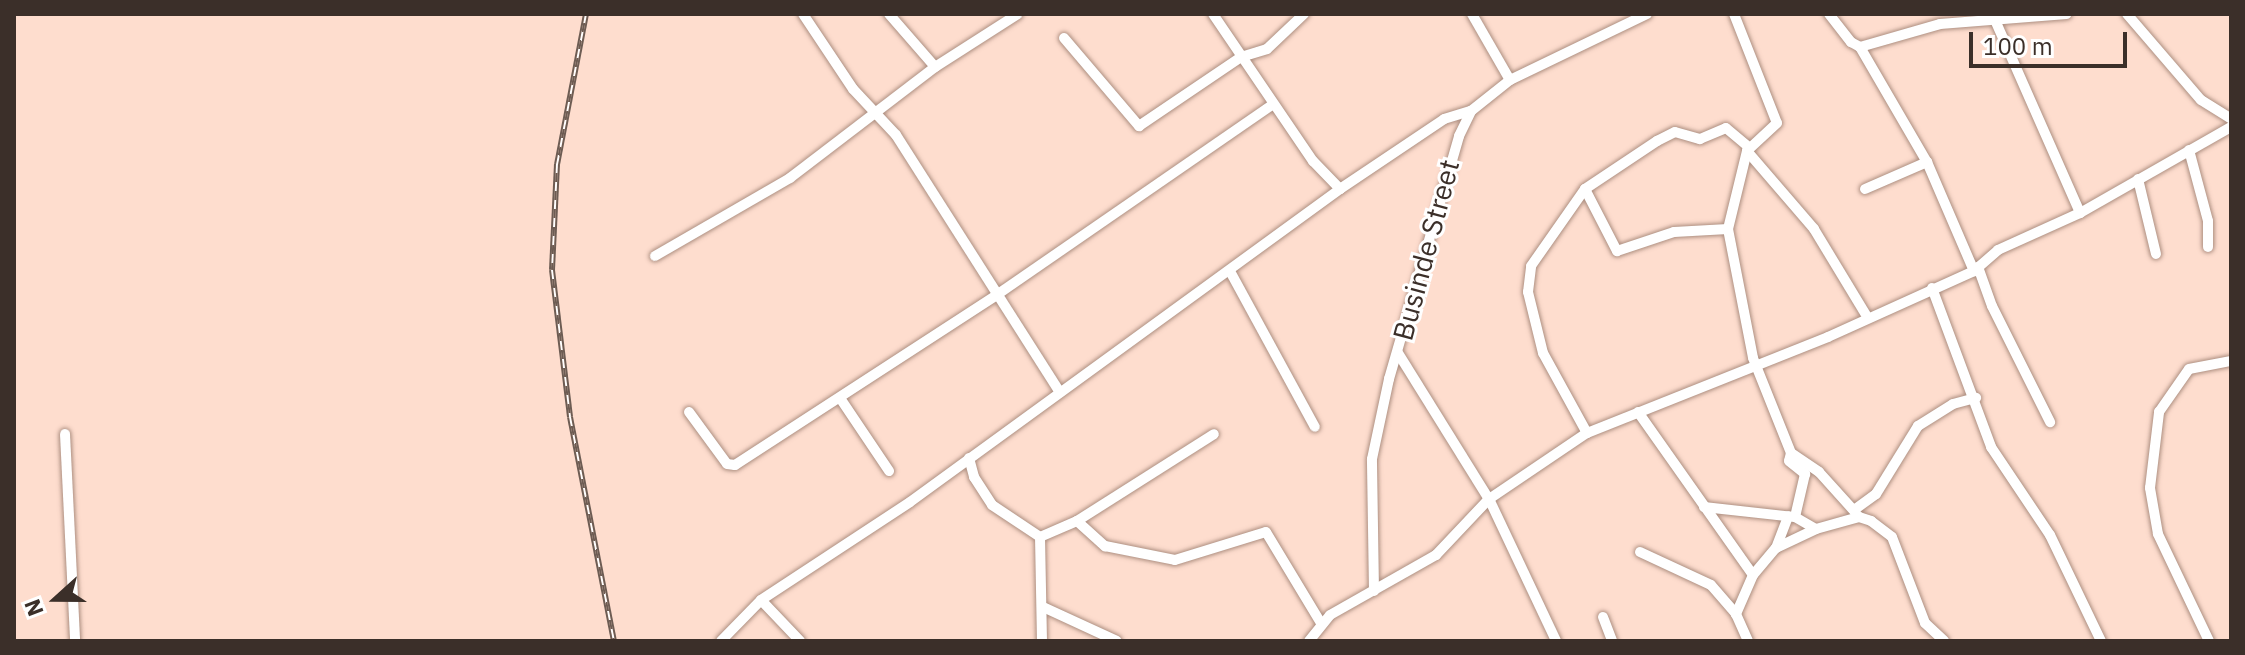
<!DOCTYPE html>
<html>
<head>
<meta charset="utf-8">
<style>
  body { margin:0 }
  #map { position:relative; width:2245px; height:655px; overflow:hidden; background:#feddce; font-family:"IBM Plex Sans",sans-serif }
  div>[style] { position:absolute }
  .roads { filter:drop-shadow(0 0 2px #ad8f81) drop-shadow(0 0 2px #ad8f81) }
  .street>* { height:10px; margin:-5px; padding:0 5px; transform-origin:5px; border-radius:5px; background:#fff }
  .rail>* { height:6px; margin-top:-3px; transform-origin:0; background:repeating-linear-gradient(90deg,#fff 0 9px,#6d5c53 0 18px); box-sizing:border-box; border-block:2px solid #6d5c53 }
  span { translate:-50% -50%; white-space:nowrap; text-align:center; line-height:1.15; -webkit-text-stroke:6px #fff; paint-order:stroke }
  .street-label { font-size:28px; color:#3b2f29 }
  .frame { position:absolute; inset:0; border:16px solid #3b2f29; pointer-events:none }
  .north { position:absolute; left:16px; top:559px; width:80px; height:80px; -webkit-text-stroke:6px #fff; paint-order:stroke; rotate:249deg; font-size:22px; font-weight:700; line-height:32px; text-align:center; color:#3b2f29 }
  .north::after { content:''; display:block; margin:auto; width:28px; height:36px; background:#3b2f29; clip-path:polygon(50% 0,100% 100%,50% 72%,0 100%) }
  .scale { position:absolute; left:1969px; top:32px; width:158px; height:36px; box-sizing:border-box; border:4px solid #3b2f29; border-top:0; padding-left:10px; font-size:24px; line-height:28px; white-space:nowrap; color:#3b2f29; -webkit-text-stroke:6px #fff; paint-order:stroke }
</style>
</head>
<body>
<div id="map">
  <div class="roads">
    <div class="street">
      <div style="left:803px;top:14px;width:90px;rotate:56.3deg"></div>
      <div style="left:853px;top:89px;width:63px;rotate:46.9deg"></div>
      <div style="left:896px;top:135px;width:305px;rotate:57.5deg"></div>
      <div style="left:889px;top:14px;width:70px;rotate:49deg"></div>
      <div style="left:1213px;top:14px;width:178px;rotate:55.8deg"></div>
      <div style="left:1313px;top:161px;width:39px;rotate:46deg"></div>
      <div style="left:1472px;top:14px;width:76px;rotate:60.1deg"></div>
      <div style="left:1734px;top:14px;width:117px;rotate:68.5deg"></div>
      <div style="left:1777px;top:123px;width:41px;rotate:137deg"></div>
      <div style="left:1747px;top:151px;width:80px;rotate:103.7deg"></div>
      <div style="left:1728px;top:229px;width:131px;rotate:79deg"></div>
      <div style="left:1753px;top:358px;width:102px;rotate:68.2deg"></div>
      <div style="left:1791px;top:453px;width:8px;rotate:104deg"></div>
      <div style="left:1789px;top:461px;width:21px;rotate:39deg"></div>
      <div style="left:1805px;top:474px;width:44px;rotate:103.1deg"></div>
      <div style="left:1829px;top:14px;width:36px;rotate:52deg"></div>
      <div style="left:1851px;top:42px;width:10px;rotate:29deg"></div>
      <div style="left:1860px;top:47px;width:133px;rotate:59.8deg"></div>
      <div style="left:1927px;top:162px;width:119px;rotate:66.7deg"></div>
      <div style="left:2127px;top:14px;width:113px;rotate:49.3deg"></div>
      <div style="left:2201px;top:100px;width:36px;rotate:32deg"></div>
      <div style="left:1995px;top:20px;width:211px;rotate:66.2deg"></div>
      <div style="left:1064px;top:38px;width:116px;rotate:49.6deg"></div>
      <div style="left:1139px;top:126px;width:123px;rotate:-34.1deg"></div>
      <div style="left:1241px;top:57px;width:27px;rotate:-17deg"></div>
      <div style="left:1267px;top:49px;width:51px;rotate:-43.4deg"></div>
      <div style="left:1860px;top:47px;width:83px;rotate:-16deg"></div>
      <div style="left:1940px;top:24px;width:127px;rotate:-4.5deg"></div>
      <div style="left:2189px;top:150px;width:73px;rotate:75deg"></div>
      <div style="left:2208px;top:221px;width:26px;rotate:90deg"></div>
      <div style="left:1747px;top:151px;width:103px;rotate:49.3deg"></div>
      <div style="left:1814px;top:229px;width:104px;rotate:58.8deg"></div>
      <div style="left:2138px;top:179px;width:77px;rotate:76.5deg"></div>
      <div style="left:1585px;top:189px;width:70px;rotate:62.7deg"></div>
      <div style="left:1617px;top:251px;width:60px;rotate:-18.4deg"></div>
      <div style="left:1674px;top:232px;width:54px;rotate:-3.2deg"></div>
      <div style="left:1865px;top:189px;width:68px;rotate:-23.5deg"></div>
      <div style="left:655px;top:256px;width:156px;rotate:-30deg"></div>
      <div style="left:790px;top:178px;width:183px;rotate:-37.4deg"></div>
      <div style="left:935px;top:67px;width:98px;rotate:-32.6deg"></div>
      <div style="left:1978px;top:267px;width:41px;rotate:70.3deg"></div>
      <div style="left:1992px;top:306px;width:130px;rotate:63.4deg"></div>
      <div style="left:1231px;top:273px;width:175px;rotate:61.4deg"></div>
      <div style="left:1932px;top:288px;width:170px;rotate:69.6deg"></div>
      <div style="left:1991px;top:447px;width:106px;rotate:56.2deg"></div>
      <div style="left:2050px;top:535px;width:118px;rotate:64.3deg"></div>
      <div style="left:1398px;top:353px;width:172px;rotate:58.1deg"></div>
      <div style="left:1489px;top:499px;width:157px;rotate:64.7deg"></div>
      <div style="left:840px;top:398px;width:88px;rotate:56.1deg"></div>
      <div style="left:689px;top:412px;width:64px;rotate:53.8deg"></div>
      <div style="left:727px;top:464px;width:8px;rotate:7deg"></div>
      <div style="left:735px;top:465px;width:314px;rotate:-33deg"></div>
      <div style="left:998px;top:294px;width:334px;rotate:-34.6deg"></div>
      <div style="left:1638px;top:412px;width:199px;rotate:54.8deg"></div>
      <div style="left:1753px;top:575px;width:43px;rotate:113.6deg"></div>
      <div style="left:1736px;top:614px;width:30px;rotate:66deg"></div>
      <div style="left:1587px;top:433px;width:91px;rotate:-118.8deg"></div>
      <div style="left:1543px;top:353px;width:63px;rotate:-103.8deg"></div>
      <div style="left:1528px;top:292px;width:26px;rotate:-83deg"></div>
      <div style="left:1531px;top:266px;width:94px;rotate:-55deg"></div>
      <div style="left:1585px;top:189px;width:87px;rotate:-33.7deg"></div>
      <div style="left:1657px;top:141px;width:20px;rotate:-27deg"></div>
      <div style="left:1675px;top:132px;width:26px;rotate:16deg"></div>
      <div style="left:1700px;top:139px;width:28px;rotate:-23deg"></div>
      <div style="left:1726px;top:128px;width:30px;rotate:40deg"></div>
      <div style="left:65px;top:434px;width:207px;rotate:87.2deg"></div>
      <div style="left:1791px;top:453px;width:34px;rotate:34deg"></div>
      <div style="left:1819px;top:472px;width:55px;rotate:47.9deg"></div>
      <div style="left:969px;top:458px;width:20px;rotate:75deg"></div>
      <div style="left:974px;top:477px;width:33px;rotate:57deg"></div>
      <div style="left:992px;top:505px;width:58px;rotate:33.7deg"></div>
      <div style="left:1704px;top:507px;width:92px;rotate:6.3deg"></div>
      <div style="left:1795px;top:517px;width:24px;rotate:30deg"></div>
      <div style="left:1816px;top:529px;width:45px;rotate:-15.6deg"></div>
      <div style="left:1859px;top:517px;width:13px;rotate:18deg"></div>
      <div style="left:1871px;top:521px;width:26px;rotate:37deg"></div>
      <div style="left:1892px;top:537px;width:92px;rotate:69deg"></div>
      <div style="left:1925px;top:623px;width:26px;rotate:43deg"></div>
      <div style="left:1854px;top:510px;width:27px;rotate:-36deg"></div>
      <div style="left:1876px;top:494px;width:80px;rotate:-58.3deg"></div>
      <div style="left:1918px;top:426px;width:41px;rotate:-32.2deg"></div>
      <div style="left:1953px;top:404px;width:24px;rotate:-15deg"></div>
      <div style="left:1077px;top:521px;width:38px;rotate:42deg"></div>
      <div style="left:1105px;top:546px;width:71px;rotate:11.3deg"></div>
      <div style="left:1175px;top:560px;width:95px;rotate:-17.1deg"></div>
      <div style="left:1266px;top:532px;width:106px;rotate:58.9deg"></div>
      <div style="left:1776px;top:548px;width:44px;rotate:-25.4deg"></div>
      <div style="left:1640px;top:552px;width:78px;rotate:24.9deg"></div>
      <div style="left:1711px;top:585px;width:38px;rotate:49deg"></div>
      <div style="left:1753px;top:575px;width:35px;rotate:-50deg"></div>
      <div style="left:1776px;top:548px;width:34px;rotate:-69deg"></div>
      <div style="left:1374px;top:591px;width:132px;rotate:-90.9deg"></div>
      <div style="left:1372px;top:459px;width:82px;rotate:-78deg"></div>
      <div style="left:1389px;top:379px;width:253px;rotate:-73.9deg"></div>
      <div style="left:1459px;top:136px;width:28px;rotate:-64deg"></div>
      <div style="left:1471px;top:111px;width:50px;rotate:-38.5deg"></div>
      <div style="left:1510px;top:80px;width:152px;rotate:-25.7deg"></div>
      <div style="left:761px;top:600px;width:57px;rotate:46.4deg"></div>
      <div style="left:1043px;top:607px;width:81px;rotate:24.7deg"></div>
      <div style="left:1603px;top:617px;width:26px;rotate:69deg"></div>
      <div style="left:721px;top:641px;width:57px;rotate:-45.7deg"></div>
      <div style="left:761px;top:600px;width:178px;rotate:-33.3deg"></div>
      <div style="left:910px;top:502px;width:532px;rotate:-36.05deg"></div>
      <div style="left:1340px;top:189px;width:125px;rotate:-33.9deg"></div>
      <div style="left:1444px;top:119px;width:28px;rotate:-17deg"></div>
      <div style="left:1042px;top:641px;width:104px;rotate:-91.1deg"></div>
      <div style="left:1040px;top:537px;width:40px;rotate:-23.4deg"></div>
      <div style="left:1077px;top:521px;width:162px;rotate:-32.4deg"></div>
      <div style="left:1309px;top:641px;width:33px;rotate:-51deg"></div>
      <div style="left:1330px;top:615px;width:122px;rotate:-29.5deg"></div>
      <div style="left:1436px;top:555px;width:77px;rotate:-46.6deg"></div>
      <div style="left:1489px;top:499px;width:118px;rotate:-34deg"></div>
      <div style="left:1587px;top:433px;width:259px;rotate:-21.7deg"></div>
      <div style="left:1828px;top:337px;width:160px;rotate:-24.3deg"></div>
      <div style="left:1974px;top:271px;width:32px;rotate:-41deg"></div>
      <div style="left:1998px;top:250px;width:90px;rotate:-24.3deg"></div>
      <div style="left:2080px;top:213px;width:174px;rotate:-29.7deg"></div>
      <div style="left:2209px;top:641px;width:119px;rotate:-115.5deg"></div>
      <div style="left:2158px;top:534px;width:47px;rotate:-99.9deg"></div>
      <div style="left:2150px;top:488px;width:77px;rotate:-83.2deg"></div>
      <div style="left:2159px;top:412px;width:52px;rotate:-55.1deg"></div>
      <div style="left:2189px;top:369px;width:43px;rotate:-10.8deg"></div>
    </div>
  </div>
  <div class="rail">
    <div style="left:586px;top:14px;width:153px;rotate:100.9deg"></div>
    <div style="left:557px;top:164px;width:106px;rotate:92.7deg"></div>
    <div style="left:552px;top:270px;width:148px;rotate:83deg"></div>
    <div style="left:570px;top:417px;width:228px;rotate:78.9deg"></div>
  </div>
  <div class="street-label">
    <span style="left:1426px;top:250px;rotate:-75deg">Businde Street</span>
  </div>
  <div class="frame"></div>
  <div class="north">N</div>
  <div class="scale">100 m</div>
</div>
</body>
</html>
